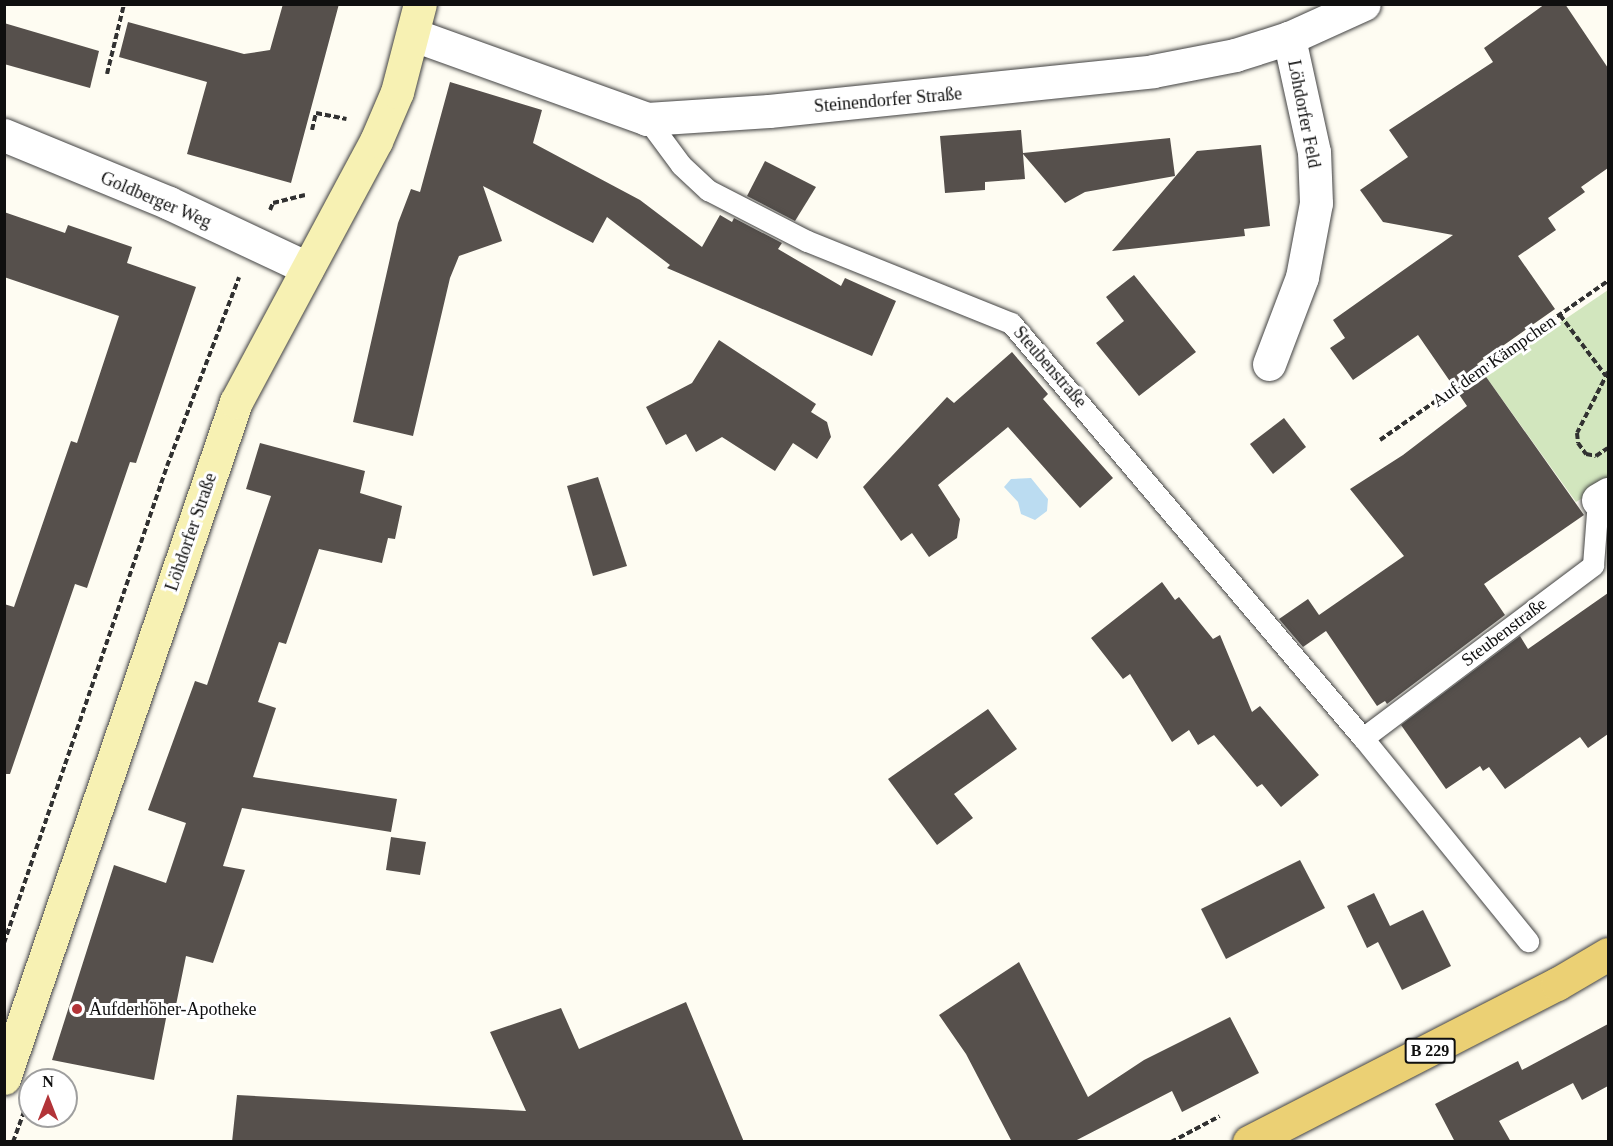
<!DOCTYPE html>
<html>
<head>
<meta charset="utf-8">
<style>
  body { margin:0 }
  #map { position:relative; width:1613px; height:1146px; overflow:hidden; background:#fefcf2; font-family:"Times New Roman",serif }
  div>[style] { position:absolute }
  .green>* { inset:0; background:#d2e6be }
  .water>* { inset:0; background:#bbdcf1 }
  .building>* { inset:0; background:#56504c }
  .path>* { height:4px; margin-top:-2px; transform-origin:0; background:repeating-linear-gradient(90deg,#313131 0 6px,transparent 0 9px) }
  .roads { filter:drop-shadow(0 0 2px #424242) drop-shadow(0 0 2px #424242) }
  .lane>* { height:21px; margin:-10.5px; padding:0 10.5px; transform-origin:10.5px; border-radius:10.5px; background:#fff }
  .street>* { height:33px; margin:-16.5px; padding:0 16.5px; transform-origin:16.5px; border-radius:16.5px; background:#fff }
  .secondary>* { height:33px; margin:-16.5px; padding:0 16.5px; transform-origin:16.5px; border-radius:16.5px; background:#f7f1b3 }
  .primary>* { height:33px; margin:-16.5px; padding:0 16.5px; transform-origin:16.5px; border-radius:16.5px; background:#ebd074 }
  .dots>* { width:16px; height:16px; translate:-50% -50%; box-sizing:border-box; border:3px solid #fff; border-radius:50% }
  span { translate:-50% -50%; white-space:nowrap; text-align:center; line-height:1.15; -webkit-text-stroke:6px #fff; paint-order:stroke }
  .shield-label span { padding:2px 4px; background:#fff; border:2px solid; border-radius:4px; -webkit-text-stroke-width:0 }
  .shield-label { font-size:16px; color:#0f0f0f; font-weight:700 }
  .street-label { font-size:18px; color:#0f0f0f }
  .poi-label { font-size:18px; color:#0f0f0f }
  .left { translate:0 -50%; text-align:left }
  .frame { position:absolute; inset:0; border:6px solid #0f0f0f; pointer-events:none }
  .north { position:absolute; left:18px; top:1068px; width:60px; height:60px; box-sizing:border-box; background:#fff; border:2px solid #9f9f9f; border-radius:50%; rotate:0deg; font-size:16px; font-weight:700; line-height:24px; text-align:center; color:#0f0f0f }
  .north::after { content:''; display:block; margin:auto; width:21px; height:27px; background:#b23438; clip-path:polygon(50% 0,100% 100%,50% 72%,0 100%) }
</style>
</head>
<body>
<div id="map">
  <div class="green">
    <div style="clip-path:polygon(1608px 290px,1608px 482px,1576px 502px,1484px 374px)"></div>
  </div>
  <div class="water">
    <div style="clip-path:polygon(1031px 478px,1048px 499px,1047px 511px,1035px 520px,1021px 514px,1018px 502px,1004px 487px,1011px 479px)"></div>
  </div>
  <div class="building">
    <div style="clip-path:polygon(283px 4px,339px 4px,291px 183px,187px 154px,207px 82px,119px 57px,128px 22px,244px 54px,270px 50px)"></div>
    <div style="clip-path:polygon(1545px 4px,1565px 4px,1608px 68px,1608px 168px,1581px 187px,1585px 192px,1548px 218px,1556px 230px,1518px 256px,1555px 309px,1477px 364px,1584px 515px,1484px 584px,1505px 615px,1387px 704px,1385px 701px,1377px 706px,1326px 631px,1303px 647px,1279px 619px,1308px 599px,1319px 615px,1404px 556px,1350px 489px,1403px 455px,1467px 406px,1418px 335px,1353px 380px,1330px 348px,1345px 338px,1333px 320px,1453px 235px,1383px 222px,1360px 190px,1408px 157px,1389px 130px,1493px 62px,1484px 48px)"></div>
    <div style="clip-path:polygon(4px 23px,99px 51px,90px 88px,4px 64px)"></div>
    <div style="clip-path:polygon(450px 82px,542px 110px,533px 143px,640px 200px,702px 247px,720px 215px,732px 222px,734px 218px,782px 243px,778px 249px,841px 286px,845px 278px,896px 301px,872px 356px,667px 268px,670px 265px,607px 217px,593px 243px,483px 186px,502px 241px,459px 256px,450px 278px,413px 436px,353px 422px,398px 223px,411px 189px,420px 192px)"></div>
    <div style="clip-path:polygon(1021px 130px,1023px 153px,1170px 138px,1175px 176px,1085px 192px,1065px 203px,1023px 154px,1025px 179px,985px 182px,985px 190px,945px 193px,940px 136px)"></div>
    <div style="clip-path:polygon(1261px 145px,1270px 226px,1244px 229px,1245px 236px,1112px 251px,1197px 151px)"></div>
    <div style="clip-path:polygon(765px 161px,816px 187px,795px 221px,747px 196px)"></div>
    <div style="clip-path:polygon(4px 212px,65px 233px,68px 225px,132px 247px,127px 263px,196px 287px,136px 463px,130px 462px,87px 588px,75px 584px,10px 774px,4px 774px,4px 604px,14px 607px,71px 441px,77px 443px,119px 316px,4px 277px)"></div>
    <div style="clip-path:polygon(1134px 275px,1196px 352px,1139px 396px,1096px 343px,1124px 321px,1106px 297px)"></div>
    <div style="clip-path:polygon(719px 340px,816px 404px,811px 412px,827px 422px,831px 437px,817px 459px,793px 443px,775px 471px,722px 437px,696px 452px,686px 434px,666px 445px,646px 407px,692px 383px)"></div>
    <div style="clip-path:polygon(1012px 352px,1048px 394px,1043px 399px,1113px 478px,1080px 508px,1008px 427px,938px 485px,960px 519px,957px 538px,929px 557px,912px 533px,901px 541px,863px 487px,947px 397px,954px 403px)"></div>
    <div style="clip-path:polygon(1284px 418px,1306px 447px,1273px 474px,1250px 444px)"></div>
    <div style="clip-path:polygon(260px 443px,365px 471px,360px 493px,402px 506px,395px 539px,388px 538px,382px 563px,319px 549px,286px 644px,279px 642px,258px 702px,276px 708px,253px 777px,397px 799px,391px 832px,242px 808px,223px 866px,245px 870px,213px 963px,186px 956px,176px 1005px,169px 1003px,154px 1080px,52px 1060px,114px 865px,166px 883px,186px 823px,148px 810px,195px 681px,207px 685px,271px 496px,246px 489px)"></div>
    <div style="clip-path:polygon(598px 477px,627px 566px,593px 576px,567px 486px)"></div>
    <div style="clip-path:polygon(1162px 582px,1175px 600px,1179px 597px,1213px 639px,1220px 635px,1252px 712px,1260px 706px,1319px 775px,1281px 807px,1262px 784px,1257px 787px,1214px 735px,1198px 745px,1189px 730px,1172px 742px,1130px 674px,1123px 679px,1091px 638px)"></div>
    <div style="clip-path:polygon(1608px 593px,1608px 734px,1588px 748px,1580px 737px,1505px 789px,1489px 767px,1483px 771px,1480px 766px,1446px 789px,1401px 725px,1520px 636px,1528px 649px)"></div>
    <div style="clip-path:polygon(988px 709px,1017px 749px,954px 794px,973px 818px,937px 845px,888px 779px)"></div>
    <div style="clip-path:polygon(391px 837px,426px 842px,420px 875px,386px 870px)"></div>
    <div style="clip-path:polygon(1300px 860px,1325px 908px,1226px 959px,1201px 909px)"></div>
    <div style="clip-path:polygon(1374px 893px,1390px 926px,1423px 910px,1451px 966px,1402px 990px,1378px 942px,1367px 948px,1347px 906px)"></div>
    <div style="clip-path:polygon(1019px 962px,1088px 1097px,1144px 1060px,1230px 1017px,1259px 1073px,1182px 1112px,1172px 1091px,1073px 1142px,1012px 1142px,966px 1054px,939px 1015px)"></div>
    <div style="clip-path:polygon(686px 1002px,744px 1142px,232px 1142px,237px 1095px,526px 1111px,490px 1032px,561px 1008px,579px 1049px)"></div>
    <div style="clip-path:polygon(1608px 1024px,1608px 1086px,1582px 1100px,1573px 1083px,1499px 1121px,1511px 1142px,1455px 1142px,1435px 1104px,1518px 1061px,1522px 1070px)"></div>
  </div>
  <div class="path">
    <div style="left:107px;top:74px;width:72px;rotate:-76.3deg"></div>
    <div style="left:312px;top:130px;width:17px;rotate:-77deg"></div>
    <div style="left:316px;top:113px;width:31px;rotate:11deg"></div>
    <div style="left:270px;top:210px;width:8px;rotate:-67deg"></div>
    <div style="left:273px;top:203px;width:33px;rotate:-14deg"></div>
    <div style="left:1560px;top:315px;width:76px;rotate:53deg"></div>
    <div style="left:1608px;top:372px;width:68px;rotate:116.9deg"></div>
    <div style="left:1577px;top:433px;width:10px;rotate:84deg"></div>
    <div style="left:1578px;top:443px;width:14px;rotate:54deg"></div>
    <div style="left:1586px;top:454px;width:10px;rotate:11deg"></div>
    <div style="left:1596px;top:456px;width:14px;rotate:-34deg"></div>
    <div style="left:1380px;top:440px;width:278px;rotate:-34.9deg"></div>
    <div style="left:4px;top:943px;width:504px;rotate:-71.13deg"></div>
    <div style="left:167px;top:466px;width:202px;rotate:-69.1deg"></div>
    <div style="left:13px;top:1142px;width:33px;rotate:-70deg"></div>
    <div style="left:1171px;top:1142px;width:55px;rotate:-28deg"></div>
  </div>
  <div class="roads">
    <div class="lane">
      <div style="left:647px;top:119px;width:57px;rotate:53.5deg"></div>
      <div style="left:681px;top:165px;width:37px;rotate:43deg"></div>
      <div style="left:708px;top:190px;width:111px;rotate:27.3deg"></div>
      <div style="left:807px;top:241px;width:220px;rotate:21.9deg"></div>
      <div style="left:1011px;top:323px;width:544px;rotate:49.7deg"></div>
      <div style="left:1363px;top:738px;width:262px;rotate:50.9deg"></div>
      <div style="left:1363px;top:738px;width:288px;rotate:-36.9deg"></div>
      <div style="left:1593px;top:565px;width:65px;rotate:-85.6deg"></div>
    </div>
    <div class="street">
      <div style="left:414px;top:35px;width:248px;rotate:19.8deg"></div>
      <div style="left:647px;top:119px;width:122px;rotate:-3.8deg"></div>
      <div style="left:769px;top:111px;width:386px;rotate:-5.9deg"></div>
      <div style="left:1153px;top:71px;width:84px;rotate:-11deg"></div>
      <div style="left:1235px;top:55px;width:57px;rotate:-17.5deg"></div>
      <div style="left:1289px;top:38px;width:82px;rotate:-24.4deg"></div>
      <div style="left:4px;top:135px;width:178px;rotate:22.4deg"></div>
      <div style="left:169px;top:203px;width:153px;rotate:25.2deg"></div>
      <div style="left:1269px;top:364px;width:93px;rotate:-69.2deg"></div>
      <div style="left:1302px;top:277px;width:75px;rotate:-79.3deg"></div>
      <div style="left:1316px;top:203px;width:51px;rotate:-92.2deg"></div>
      <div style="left:1314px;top:152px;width:117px;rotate:-102.4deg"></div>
      <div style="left:1598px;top:500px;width:12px;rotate:-31deg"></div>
    </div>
    <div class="secondary">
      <div style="left:4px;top:1078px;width:715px;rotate:-71.06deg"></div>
      <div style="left:236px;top:402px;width:296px;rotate:-61.8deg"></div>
      <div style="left:376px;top:141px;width:53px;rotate:-66.8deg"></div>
      <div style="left:397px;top:92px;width:91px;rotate:-75.4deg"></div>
    </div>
    <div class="primary">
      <div style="left:1249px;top:1142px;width:346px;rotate:-27.2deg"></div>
      <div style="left:1557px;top:984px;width:59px;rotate:-30.5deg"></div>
    </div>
  </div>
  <div class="dots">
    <div style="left:77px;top:1009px;background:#b23438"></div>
  </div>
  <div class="shield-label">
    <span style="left:1430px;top:1051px">B 229</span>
  </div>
  <div class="street-label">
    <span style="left:888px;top:100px;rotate:-5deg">Steinendorfer Straße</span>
    <span style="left:1304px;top:114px;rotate:79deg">Löhdorfer Feld</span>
    <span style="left:156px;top:200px;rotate:23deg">Goldberger Weg</span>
    <span style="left:1494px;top:361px;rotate:-35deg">Auf dem Kämpchen</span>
    <span style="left:1050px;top:367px;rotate:49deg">Steubenstraße</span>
    <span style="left:191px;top:532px;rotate:-71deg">Löhdorfer Straße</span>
    <span style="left:1504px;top:632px;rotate:-37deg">Steubenstraße</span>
  </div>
  <div class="poi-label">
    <span class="left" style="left:89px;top:1009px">Aufderhöher-Apotheke</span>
  </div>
  <div class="frame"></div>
  <div class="north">N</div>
</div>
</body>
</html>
